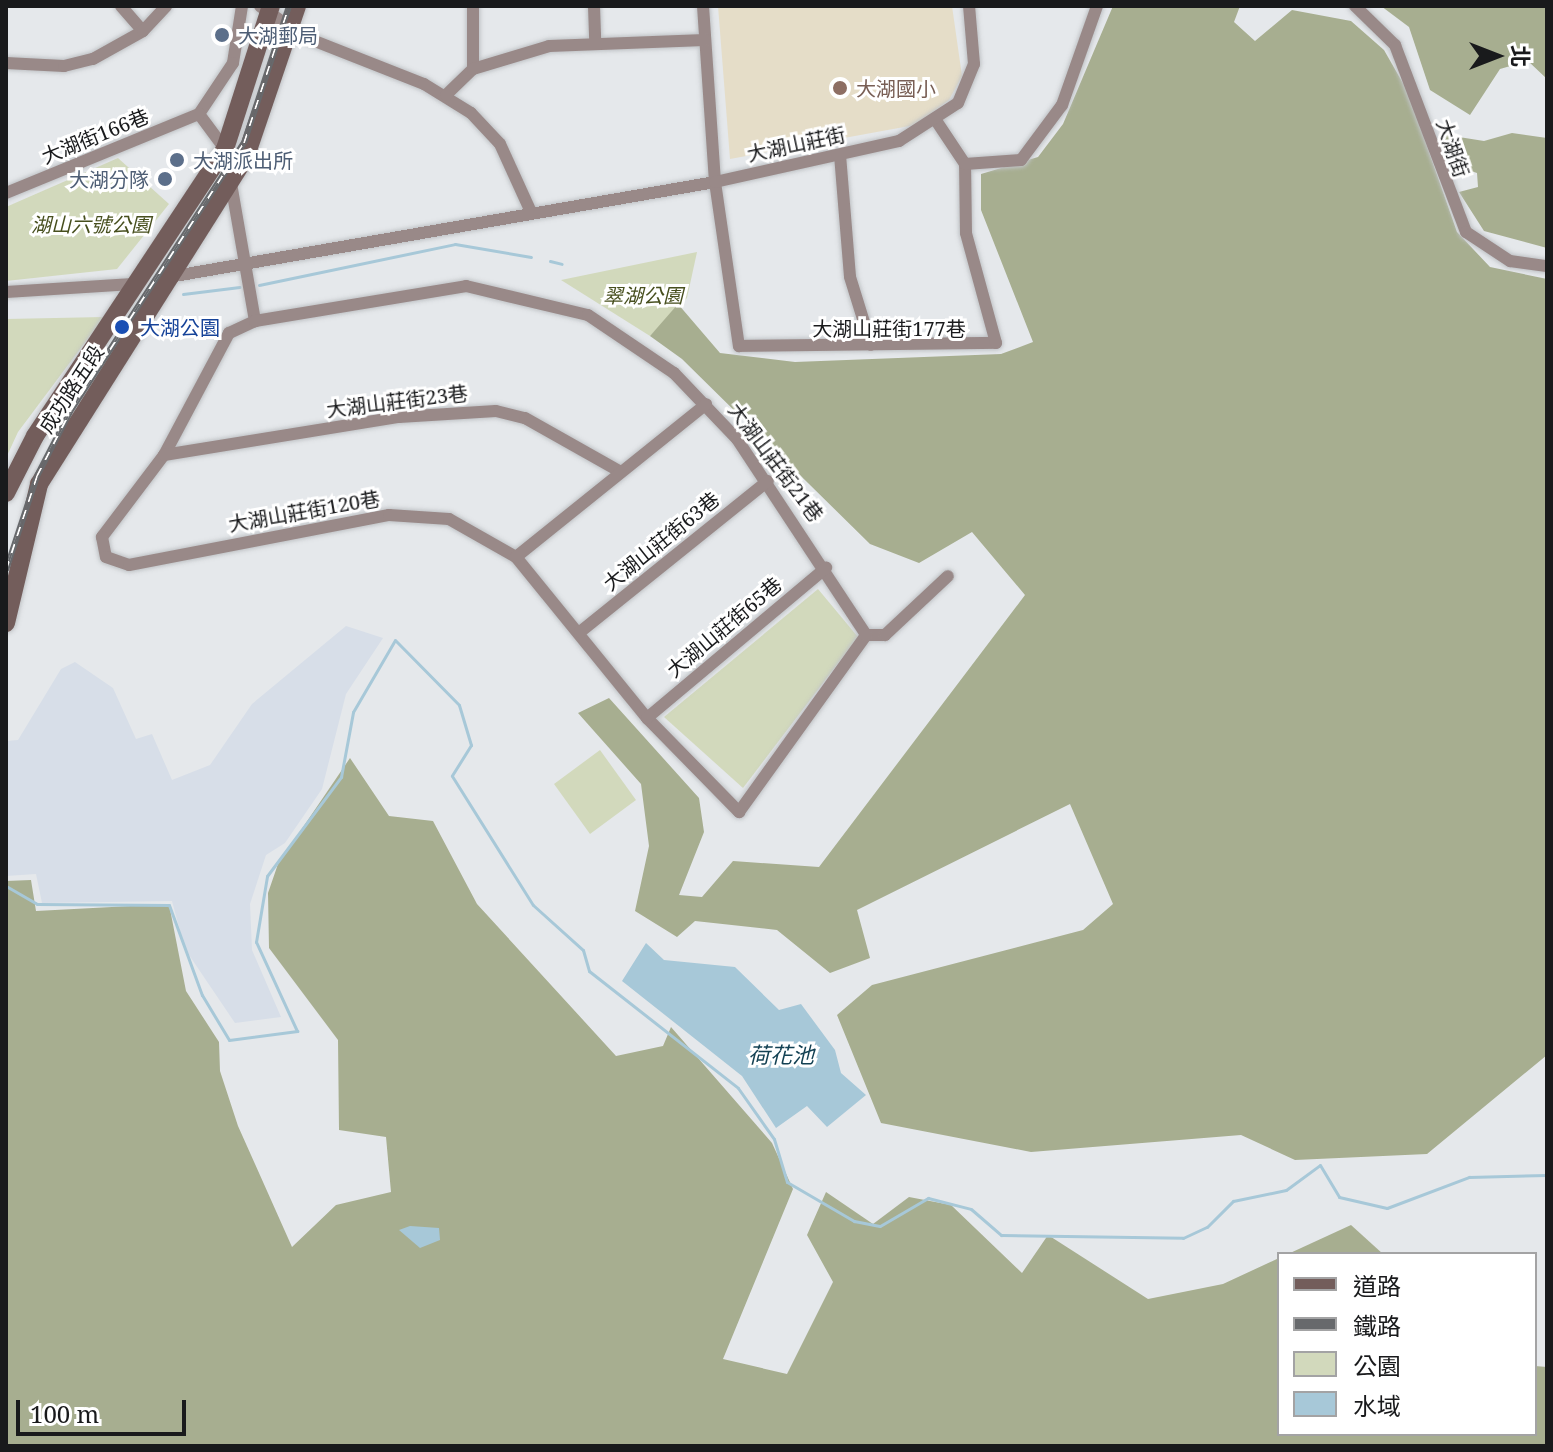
<!DOCTYPE html>
<html>
<head>
<meta charset="utf-8">
<style>
  body { margin:0 }
  #map { position:relative; width:1553px; height:1452px; overflow:hidden; background:#e5e8eb; font-family:"Noto Serif","Noto Sans TC",serif }
  div>[style] { position:absolute }
  .built>* { inset:0; background:#d7dee8 }
  .education>* { inset:0; background:#e5ddc8 }
  .green>* { inset:0; background:#d2d9bc }
  .forest>* { inset:0; background:#a7ae90 }
  .water>* { inset:0; background:#a7c8d8 }
  .stream>* { height:3px; margin:-1.5px; padding:0 1.5px; transform-origin:1.5px; border-radius:1.5px; background:#a7c8d8 }
  .roads { filter:drop-shadow(0 0 2px #c0c3c6) drop-shadow(0 0 2px #c0c3c6) }
  .minor>* { height:12px; margin:-6px; padding:0 6px; transform-origin:6px; border-radius:6px; background:#998988 }
  .secondary>* { height:18px; margin:-9px; padding:0 9px; transform-origin:9px; border-radius:9px; background:#735d5b }
  .rail>* { height:6px; margin-top:-3px; transform-origin:0; background:repeating-linear-gradient(90deg,#fff 0 9px,#67696c 0 18px); box-sizing:border-box; border-block:2px solid #67696c }
  .dots>* { width:22px; height:22px; translate:-50% -50%; box-sizing:border-box; border:4px solid #fff; border-radius:50% }
  span { translate:-50% -50%; white-space:nowrap; text-align:center; line-height:1.15; -webkit-text-stroke:6px #fff; paint-order:stroke }
  .service-label { font-size:20px; color:#4e5e75 }
  .left { translate:0 -50%; text-align:left }
  .right { translate:-100% -50%; text-align:right }
  .education-label { font-size:20px; color:#785e54 }
  .street-label { font-size:20px; color:#191a1c }
  .park-label { font-size:20px; color:#474f1e; font-style:italic }
  .transit-label { font-size:20px; color:#164399 }
  .water-label { font-size:22px; color:#134153; font-style:italic }
  .frame { position:absolute; inset:0; border:8px solid #191a1c; pointer-events:none }
  .legend { position:absolute; left:1277px; top:1252px; width:260px; height:184px; box-sizing:border-box; background:#fff; border:2px solid #a3a3a4; margin:0; padding:10px 14px; list-style:none; font-size:24px; color:#191a1c }
  .legend li { display:flex; align-items:center; gap:16px; height:40px }
  .legend b { width:40px; border:2px solid #a3a3a4 }
  .north { position:absolute; left:1457px; top:16px; width:80px; height:80px; -webkit-text-stroke:6px #fff; paint-order:stroke; rotate:90deg; font-size:22px; font-weight:700; line-height:32px; text-align:center; color:#191a1c }
  .north::after { content:''; display:block; margin:auto; width:28px; height:36px; background:#191a1c; clip-path:polygon(50% 0,100% 100%,50% 72%,0 100%) }
  .scale { position:absolute; left:16px; top:1400px; width:170px; height:36px; box-sizing:border-box; border:4px solid #191a1c; border-top:0; padding-left:10px; font-size:24px; line-height:28px; white-space:nowrap; color:#191a1c; -webkit-text-stroke:6px #fff; paint-order:stroke }
</style>
</head>
<body>
<div id="map">
  <div class="built">
    <div style="clip-path:polygon(346px 626px,383px 638px,346px 694px,322px 789px,285px 843px,266px 855px,250px 904px,252px 950px,281px 1017px,235px 1023px,185px 949px,172px 901px,42px 903px,36px 874px,6px 876px,6px 741px,18px 740px,61px 669px,75px 662px,113px 688px,136px 739px,152px 734px,172px 780px,210px 765px,252px 704px)"></div>
  </div>
  <div class="education">
    <div style="clip-path:polygon(718px 6px,952px 6px,962px 76px,949px 100px,915px 125px,730px 159px)"></div>
  </div>
  <div class="green">
    <div style="clip-path:polygon(118px 158px,169px 204px,117px 269px,6px 281px,6px 207px)"></div>
    <div style="clip-path:polygon(697px 252px,687px 298px,650px 336px,561px 280px)"></div>
    <div style="clip-path:polygon(104px 317px,18px 432px,6px 458px,6px 319px)"></div>
    <div style="clip-path:polygon(818px 589px,858px 637px,743px 788px,664px 717px)"></div>
    <div style="clip-path:polygon(600px 750px,636px 800px,590px 834px,554px 784px)"></div>
  </div>
  <div class="forest">
    <div style="clip-path:polygon(1113px 6px,1240px 6px,1234px 22px,1255px 41px,1292px 10px,1351px 21px,1384px 50px,1408px 92px,1457px 232px,1490px 267px,1547px 279px,1547px 1055px,1427px 1154px,1295px 1160px,1241px 1135px,1031px 1152px,881px 1123px,837px 1015px,872px 985px,1083px 930px,1113px 904px,1070px 804px,857px 910px,870px 958px,830px 973px,777px 930px,695px 921px,677px 937px,635px 911px,649px 846px,641px 784px,578px 713px,609px 698px,699px 798px,704px 832px,679px 895px,702px 897px,733px 861px,819px 867px,1025px 595px,972px 532px,919px 563px,870px 544px,682px 359px,650px 336px,678px 304px,720px 353px,795px 362px,1001px 354px,1033px 342px,981px 210px,981px 174px,1038px 157px,1063px 124px)"></div>
    <div style="clip-path:polygon(1381px 6px,1547px 6px,1547px 79px,1528px 61px,1500px 69px,1470px 115px,1430px 90px,1409px 27px)"></div>
    <div style="clip-path:polygon(1512px 133px,1547px 138px,1547px 248px,1484px 231px,1459px 192px,1478px 187px,1477px 173px,1450px 164px,1440px 134px,1484px 141px)"></div>
    <div style="clip-path:polygon(350px 758px,389px 816px,433px 821px,477px 904px,616px 1056px,663px 1046px,671px 1027px,772px 1143px,793px 1189px,723px 1359px,787px 1374px,833px 1282px,807px 1235px,826px 1192px,873px 1224px,909px 1197px,951px 1205px,1022px 1273px,1048px 1235px,1148px 1299px,1223px 1284px,1279px 1258px,1279px 1434px,1535px 1434px,1535px 1366px,1547px 1367px,1547px 1446px,6px 1446px,6px 881px,31px 880px,36px 911px,169px 904px,186px 991px,219px 1042px,220px 1071px,238px 1126px,292px 1247px,336px 1205px,391px 1192px,386px 1137px,339px 1130px,338px 1040px,269px 948px,268px 893px,278px 864px)"></div>
    <div style="clip-path:polygon(1351px 1225px,1383px 1254px,1288px 1254px)"></div>
  </div>
  <div class="water">
    <div style="clip-path:polygon(646px 943px,664px 960px,735px 967px,779px 1010px,801px 1004px,835px 1050px,841px 1073px,866px 1095px,827px 1127px,807px 1106px,776px 1128px,742px 1076px,622px 981px)"></div>
    <div style="clip-path:polygon(410px 1226px,439px 1228px,440px 1240px,420px 1248px,399px 1230px)"></div>
  </div>
  <div class="stream">
    <div style="left:550px;top:261px;width:12px;rotate:14deg"></div>
    <div style="left:259px;top:285px;width:200px;rotate:-11.8deg"></div>
    <div style="left:455px;top:244px;width:77px;rotate:9.7deg"></div>
    <div style="left:183px;top:294px;width:57px;rotate:-7deg"></div>
    <div style="left:6px;top:886px;width:36px;rotate:30deg"></div>
    <div style="left:37px;top:904px;width:132px;rotate:0.4deg"></div>
    <div style="left:169px;top:905px;width:96px;rotate:69.9deg"></div>
    <div style="left:202px;top:995px;width:52px;rotate:59deg"></div>
    <div style="left:229px;top:1040px;width:69px;rotate:-7.5deg"></div>
    <div style="left:297px;top:1031px;width:98px;rotate:-114.7deg"></div>
    <div style="left:256px;top:942px;width:67px;rotate:-80.5deg"></div>
    <div style="left:267px;top:876px;width:124px;rotate:-53.2deg"></div>
    <div style="left:341px;top:777px;width:66px;rotate:-79.5deg"></div>
    <div style="left:353px;top:712px;width:83px;rotate:-59.7deg"></div>
    <div style="left:395px;top:640px;width:91px;rotate:45.4deg"></div>
    <div style="left:459px;top:705px;width:42px;rotate:73.3deg"></div>
    <div style="left:471px;top:745px;width:36px;rotate:122deg"></div>
    <div style="left:452px;top:776px;width:152px;rotate:57.9deg"></div>
    <div style="left:533px;top:905px;width:67px;rotate:42deg"></div>
    <div style="left:583px;top:950px;width:22px;rotate:74deg"></div>
    <div style="left:589px;top:971px;width:189px;rotate:38.1deg"></div>
    <div style="left:738px;top:1088px;width:62px;rotate:54.8deg"></div>
    <div style="left:774px;top:1139px;width:45px;rotate:73.2deg"></div>
    <div style="left:787px;top:1182px;width:78px;rotate:30.2deg"></div>
    <div style="left:854px;top:1221px;width:26px;rotate:11deg"></div>
    <div style="left:880px;top:1226px;width:56px;rotate:-30.3deg"></div>
    <div style="left:928px;top:1198px;width:44px;rotate:14.3deg"></div>
    <div style="left:971px;top:1209px;width:40px;rotate:41deg"></div>
    <div style="left:1001px;top:1235px;width:182px;rotate:0.9deg"></div>
    <div style="left:1183px;top:1238px;width:26px;rotate:-25deg"></div>
    <div style="left:1207px;top:1227px;width:37px;rotate:-45deg"></div>
    <div style="left:1233px;top:1201px;width:54px;rotate:-11.7deg"></div>
    <div style="left:1286px;top:1190px;width:42px;rotate:-36.3deg"></div>
    <div style="left:1320px;top:1165px;width:37px;rotate:59deg"></div>
    <div style="left:1339px;top:1197px;width:49px;rotate:12.9deg"></div>
    <div style="left:1387px;top:1208px;width:88px;rotate:-20.7deg"></div>
    <div style="left:1469px;top:1177px;width:78px;rotate:-1.5deg"></div>
  </div>
  <div class="roads">
    <div class="minor">
      <div style="left:121px;top:6px;width:33px;rotate:49deg"></div>
      <div style="left:242px;top:6px;width:58px;rotate:99deg"></div>
      <div style="left:233px;top:63px;width:61px;rotate:123.7deg"></div>
      <div style="left:199px;top:114px;width:44px;rotate:53.4deg"></div>
      <div style="left:225px;top:149px;width:175px;rotate:80.1deg"></div>
      <div style="left:255px;top:321px;width:29px;rotate:155deg"></div>
      <div style="left:229px;top:333px;width:138px;rotate:118deg"></div>
      <div style="left:164px;top:455px;width:103px;rotate:127.1deg"></div>
      <div style="left:102px;top:537px;width:20px;rotate:79deg"></div>
      <div style="left:106px;top:557px;width:24px;rotate:19deg"></div>
      <div style="left:129px;top:565px;width:265px;rotate:-10.9deg"></div>
      <div style="left:389px;top:515px;width:60px;rotate:3.8deg"></div>
      <div style="left:449px;top:519px;width:77px;rotate:29.6deg"></div>
      <div style="left:516px;top:557px;width:208px;rotate:50.9deg"></div>
      <div style="left:647px;top:718px;width:132px;rotate:45.6deg"></div>
      <div style="left:739px;top:812px;width:218px;rotate:-54.3deg"></div>
      <div style="left:866px;top:635px;width:19px"></div>
      <div style="left:885px;top:635px;width:86px;rotate:-43.1deg"></div>
      <div style="left:260px;top:6px;width:52px;rotate:35.5deg"></div>
      <div style="left:302px;top:36px;width:131px;rotate:21.5deg"></div>
      <div style="left:424px;top:84px;width:55px;rotate:31.7deg"></div>
      <div style="left:471px;top:113px;width:42px;rotate:46.9deg"></div>
      <div style="left:500px;top:144px;width:75px;rotate:65.5deg"></div>
      <div style="left:594px;top:6px;width:36px;rotate:88deg"></div>
      <div style="left:703px;top:6px;width:176px;rotate:86.1deg"></div>
      <div style="left:715px;top:182px;width:166px;rotate:81.7deg"></div>
      <div style="left:739px;top:346px;width:257px;rotate:-0.7deg"></div>
      <div style="left:996px;top:343px;width:114px;rotate:-105.3deg"></div>
      <div style="left:966px;top:233px;width:69px;rotate:-90.8deg"></div>
      <div style="left:965px;top:164px;width:50px;rotate:-123.7deg"></div>
      <div style="left:1355px;top:6px;width:56px;rotate:44.3deg"></div>
      <div style="left:1395px;top:45px;width:200px;rotate:69.2deg"></div>
      <div style="left:1466px;top:232px;width:53px;rotate:33.4deg"></div>
      <div style="left:1510px;top:261px;width:37px;rotate:8deg"></div>
      <div style="left:6px;top:63px;width:58px;rotate:3deg"></div>
      <div style="left:64px;top:66px;width:30px;rotate:-14deg"></div>
      <div style="left:93px;top:59px;width:57px;rotate:-29.2deg"></div>
      <div style="left:143px;top:31px;width:34px;rotate:-47deg"></div>
      <div style="left:473px;top:69px;width:63px;rotate:-90deg"></div>
      <div style="left:446px;top:95px;width:37px;rotate:-44deg"></div>
      <div style="left:473px;top:69px;width:79px;rotate:-16.8deg"></div>
      <div style="left:549px;top:46px;width:156px;rotate:-2.2deg"></div>
      <div style="left:840px;top:155px;width:122px;rotate:85.3deg"></div>
      <div style="left:850px;top:277px;width:71px;rotate:72.8deg"></div>
      <div style="left:965px;top:164px;width:56px;rotate:-4.1deg"></div>
      <div style="left:1021px;top:160px;width:69px;rotate:-53.3deg"></div>
      <div style="left:1062px;top:105px;width:105px;rotate:-70.5deg"></div>
      <div style="left:6px;top:193px;width:209px;rotate:-22.3deg"></div>
      <div style="left:169px;top:277px;width:554px;rotate:-9.87deg"></div>
      <div style="left:715px;top:182px;width:189px;rotate:-12.6deg"></div>
      <div style="left:899px;top:141px;width:70px;rotate:-32.8deg"></div>
      <div style="left:958px;top:103px;width:42px;rotate:-67.7deg"></div>
      <div style="left:974px;top:64px;width:58px;rotate:-94.9deg"></div>
      <div style="left:6px;top:292px;width:127px;rotate:-3.6deg"></div>
      <div style="left:255px;top:321px;width:214px;rotate:-9.4deg"></div>
      <div style="left:466px;top:286px;width:125px;rotate:13.4deg"></div>
      <div style="left:588px;top:315px;width:104px;rotate:34deg"></div>
      <div style="left:674px;top:373px;width:91px;rotate:46.3deg"></div>
      <div style="left:737px;top:439px;width:235px;rotate:56.6deg"></div>
      <div style="left:164px;top:455px;width:238px;rotate:-9.2deg"></div>
      <div style="left:399px;top:417px;width:97px;rotate:-3.5deg"></div>
      <div style="left:496px;top:411px;width:30px;rotate:14deg"></div>
      <div style="left:525px;top:418px;width:110px;rotate:29.4deg"></div>
      <div style="left:516px;top:557px;width:244px;rotate:-38.8deg"></div>
      <div style="left:580px;top:632px;width:241px;rotate:-38.8deg"></div>
      <div style="left:647px;top:718px;width:234px;rotate:-40deg"></div>
    </div>
    <div class="secondary">
      <div style="left:6px;top:493px;width:64px;rotate:-63deg"></div>
      <div style="left:35px;top:436px;width:344px;rotate:-56.5deg"></div>
      <div style="left:225px;top:149px;width:150px;rotate:-72.2deg"></div>
      <div style="left:6px;top:623px;width:143px;rotate:-76.6deg"></div>
      <div style="left:39px;top:484px;width:388px;rotate:-57.7deg"></div>
      <div style="left:246px;top:156px;width:158px;rotate:-71.2deg"></div>
    </div>
  </div>
  <div class="rail">
    <div style="left:6px;top:570px;width:99px;rotate:-71.7deg"></div>
    <div style="left:37px;top:476px;width:74px;rotate:-62.7deg"></div>
    <div style="left:71px;top:410px;width:318px;rotate:-57.1deg"></div>
    <div style="left:244px;top:143px;width:144px;rotate:-71.8deg"></div>
  </div>
  <div class="dots">
    <div style="left:222px;top:35px;background:#5c6f8a"></div>
    <div style="left:840px;top:88px;background:#8d6e63"></div>
    <div style="left:177px;top:160px;background:#5c6f8a"></div>
    <div style="left:165px;top:179px;background:#5c6f8a"></div>
    <div style="left:122px;top:327px;background:#1a4fb4"></div>
  </div>
  <div class="service-label">
    <span class="left" style="left:238px;top:35px">大湖郵局</span>
    <span class="left" style="left:193px;top:160px">大湖派出所</span>
    <span class="right" style="left:149px;top:179px">大湖分隊</span>
  </div>
  <div class="education-label">
    <span class="left" style="left:856px;top:88px">大湖國小</span>
  </div>
  <div class="street-label">
    <span style="left:95px;top:136px;rotate:-22deg">大湖街166巷</span>
    <span style="left:796px;top:144px;rotate:-12deg">大湖山莊街</span>
    <span style="left:1453px;top:148px;rotate:71deg">大湖街</span>
    <span style="left:889px;top:328px">大湖山莊街177巷</span>
    <span style="left:71px;top:389px;rotate:-57deg">成功路五段</span>
    <span style="left:397px;top:401px;rotate:-7deg">大湖山莊街23巷</span>
    <span style="left:776px;top:462px;rotate:53deg">大湖山莊街21巷</span>
    <span style="left:304px;top:511px;rotate:-10deg">大湖山莊街120巷</span>
    <span style="left:661px;top:541px;rotate:-39deg">大湖山莊街63巷</span>
    <span style="left:724px;top:627px;rotate:-40deg">大湖山莊街65巷</span>
  </div>
  <div class="park-label">
    <span style="left:91px;top:224px">湖山六號公園</span>
    <span style="left:643px;top:295px">翠湖公園</span>
  </div>
  <div class="transit-label">
    <span class="left" style="left:140px;top:327px">大湖公園</span>
  </div>
  <div class="water-label">
    <span style="left:781px;top:1055px">荷花池</span>
  </div>
  <div class="frame"></div>
  <ul class="legend">
  <li><b style="height:10px;background:#735d5b"></b>道路</li>
  <li><b style="height:10px;background:#67696c"></b>鐵路</li>
  <li><b style="height:22px;background:#d2d9bc"></b>公園</li>
  <li><b style="height:22px;background:#a7c8d8"></b>水域</li>
  </ul>
  <div class="north">北</div>
  <div class="scale">100 m</div>
</div>
</body>
</html>
